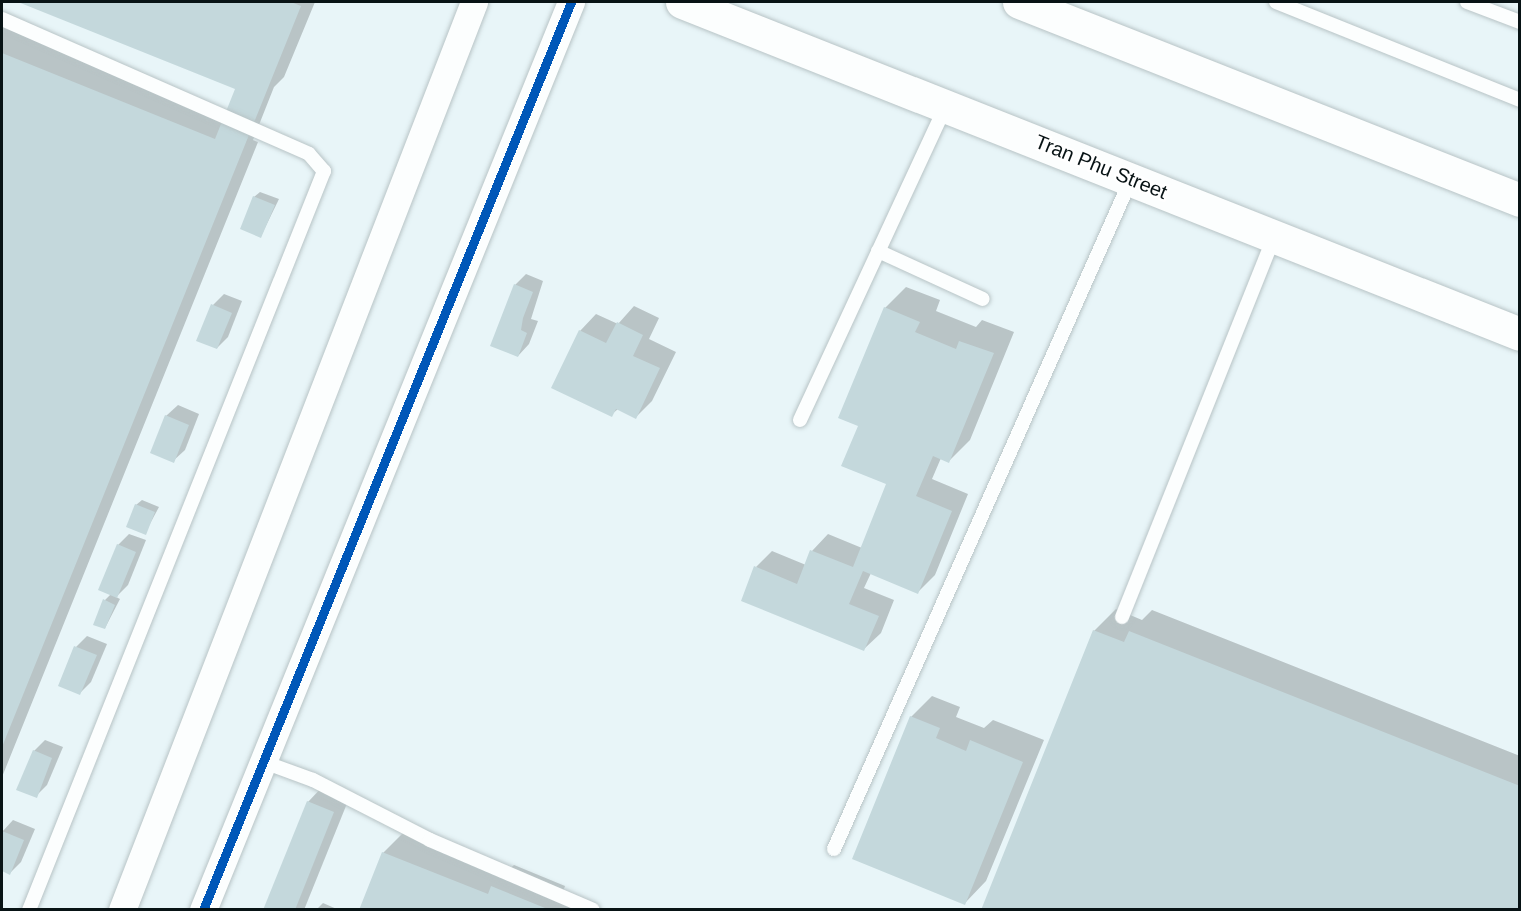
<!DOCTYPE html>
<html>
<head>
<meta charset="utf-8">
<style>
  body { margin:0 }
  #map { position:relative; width:1521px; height:911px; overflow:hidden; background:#e8f5f8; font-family:Arial,sans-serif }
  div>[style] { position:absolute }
  .shadow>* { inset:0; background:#0003 }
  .building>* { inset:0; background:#c4d8dc }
  .roads { filter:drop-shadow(0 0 2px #b8c4c6) drop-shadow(0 0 2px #b8c4c6) }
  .service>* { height:14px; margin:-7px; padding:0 7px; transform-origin:7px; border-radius:7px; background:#fcfefe }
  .minor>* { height:27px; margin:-13.5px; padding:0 13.5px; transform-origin:13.5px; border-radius:13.5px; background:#fcfefe }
  .secondary>* { height:33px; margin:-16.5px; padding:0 16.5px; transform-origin:16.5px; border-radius:16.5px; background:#fcfefe }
  .cycleway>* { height:9px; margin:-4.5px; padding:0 4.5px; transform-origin:4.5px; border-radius:4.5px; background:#0057b8 }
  span { translate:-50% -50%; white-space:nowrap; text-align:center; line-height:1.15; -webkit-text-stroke:5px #fff; paint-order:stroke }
  .street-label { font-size:20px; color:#081315 }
  .frame { position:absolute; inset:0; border:3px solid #081315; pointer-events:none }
</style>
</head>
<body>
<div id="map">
  <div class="shadow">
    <div style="clip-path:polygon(21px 2px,315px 2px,284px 77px,274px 87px,253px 140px,258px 142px,2px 777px,2px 23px,227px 114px,237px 88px)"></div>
    <div style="clip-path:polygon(260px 192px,279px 199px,261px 236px,254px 197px)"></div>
    <div style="clip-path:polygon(526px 274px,543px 281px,531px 319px,538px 321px,529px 344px,518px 356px,515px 285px)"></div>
    <div style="clip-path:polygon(906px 287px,940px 300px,936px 311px,976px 327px,982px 320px,1014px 332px,970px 440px,949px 461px,941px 458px,932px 479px,968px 494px,935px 575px,918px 592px,871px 573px,864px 588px,894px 600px,881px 633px,864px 649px,756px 567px,772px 551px,806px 565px,812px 551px,828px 534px,862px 548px,888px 483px,860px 425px,885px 308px)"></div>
    <div style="clip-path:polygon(224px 294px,242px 301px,228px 337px,217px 348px,213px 305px)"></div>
    <div style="clip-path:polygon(634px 306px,659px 318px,649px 339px,676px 352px,652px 401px,636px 417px,618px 409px,611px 415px,580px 331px,596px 314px,618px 324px)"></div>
    <div style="clip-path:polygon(178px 405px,199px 414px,185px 450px,173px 461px,166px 416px)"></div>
    <div style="clip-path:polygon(142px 500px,159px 507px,145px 533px,136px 505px)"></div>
    <div style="clip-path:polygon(129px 534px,146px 540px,128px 585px,116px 597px,120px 599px,105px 628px,105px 600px,111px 594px,118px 545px)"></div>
    <div style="clip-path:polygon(1116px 609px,1142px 620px,1152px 610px,1520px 756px,1520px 910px,1094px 631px)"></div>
    <div style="clip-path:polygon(87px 636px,107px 644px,91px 682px,80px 693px,76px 647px)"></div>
    <div style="clip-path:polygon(932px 696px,960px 707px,956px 717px,984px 728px,993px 720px,1044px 740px,986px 881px,965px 903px,911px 717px)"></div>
    <div style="clip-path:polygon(45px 740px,63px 747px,47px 785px,36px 796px,34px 751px)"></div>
    <div style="clip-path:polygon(324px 785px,350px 796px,304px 910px,264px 910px,308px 802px)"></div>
    <div style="clip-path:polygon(13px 820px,35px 829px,21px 862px,10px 873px,2px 870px,2px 832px)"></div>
    <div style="clip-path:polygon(405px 831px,506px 872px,514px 865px,565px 886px,562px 894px,599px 910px,361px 910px,383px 853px)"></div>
    <div style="clip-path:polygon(323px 903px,339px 910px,316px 910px)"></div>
  </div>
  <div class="building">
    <div style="clip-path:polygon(18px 2px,291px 2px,301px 6px,2px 747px,2px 53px,215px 139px,235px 89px)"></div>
    <div style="clip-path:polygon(253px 196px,275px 205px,261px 238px,240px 229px)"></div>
    <div style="clip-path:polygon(514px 284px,533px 292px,523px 318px,521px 330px,527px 333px,518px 357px,490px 346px)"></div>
    <div style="clip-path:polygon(211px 304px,232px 313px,217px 349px,196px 341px)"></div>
    <div style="clip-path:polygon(884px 307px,920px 322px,915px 332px,956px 349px,959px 341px,994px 353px,949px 463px,933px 456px,916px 496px,952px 511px,918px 594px,863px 571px,849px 604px,879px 616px,864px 651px,741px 601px,754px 566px,797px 584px,810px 550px,853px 567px,886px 484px,841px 466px,858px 426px,838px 418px)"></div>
    <div style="clip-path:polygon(617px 322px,643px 335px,633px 356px,660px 368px,636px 419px,616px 409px,612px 417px,551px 388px,579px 330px,606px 343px)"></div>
    <div style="clip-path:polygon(165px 415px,189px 425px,174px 463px,150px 453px)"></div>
    <div style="clip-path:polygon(135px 504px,155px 512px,146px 535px,126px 527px)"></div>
    <div style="clip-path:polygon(117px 544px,136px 552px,117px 598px,98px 590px)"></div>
    <div style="clip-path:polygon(103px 599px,115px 605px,105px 629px,93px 625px)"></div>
    <div style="clip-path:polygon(1093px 630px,1124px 642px,1129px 631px,1520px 786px,1520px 910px,981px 910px)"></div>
    <div style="clip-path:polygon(74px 646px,97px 655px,80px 695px,58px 686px)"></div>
    <div style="clip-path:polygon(910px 716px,940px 728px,936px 738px,966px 751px,970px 740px,1023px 762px,965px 905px,852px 859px)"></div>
    <div style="clip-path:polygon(33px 750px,52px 758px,37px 798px,16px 790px)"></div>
    <div style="clip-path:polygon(307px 801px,334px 812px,295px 910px,263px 910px)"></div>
    <div style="clip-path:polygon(2px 831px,24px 840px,10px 875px,2px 871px)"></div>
    <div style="clip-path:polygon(382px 852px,488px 894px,491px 886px,545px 908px,359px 910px)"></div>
  </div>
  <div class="roads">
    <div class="service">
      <div style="left:1276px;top:2px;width:263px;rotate:21.9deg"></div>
      <div style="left:1467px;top:2px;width:57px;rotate:20.7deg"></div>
      <div style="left:2px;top:19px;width:335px;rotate:23.7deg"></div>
      <div style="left:309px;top:154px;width:23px;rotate:49deg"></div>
      <div style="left:324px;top:171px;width:796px;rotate:111.76deg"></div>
      <div style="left:878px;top:251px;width:115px;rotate:24.6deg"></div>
      <div style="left:800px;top:420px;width:346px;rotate:-65.1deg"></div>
      <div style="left:1122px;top:617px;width:409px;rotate:-68.2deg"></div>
      <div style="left:261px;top:761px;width:55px;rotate:20.1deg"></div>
      <div style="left:313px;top:780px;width:131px;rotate:27.1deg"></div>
      <div style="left:430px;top:840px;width:177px;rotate:23.2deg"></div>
      <div style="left:834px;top:849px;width:733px;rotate:-66.09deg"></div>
    </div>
    <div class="minor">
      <div style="left:122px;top:910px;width:974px;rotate:-68.81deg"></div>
      <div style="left:203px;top:910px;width:980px;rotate:-67.94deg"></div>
    </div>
    <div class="secondary">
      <div style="left:682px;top:2px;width:901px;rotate:21.61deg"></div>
      <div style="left:1019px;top:2px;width:539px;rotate:21.56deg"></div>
    </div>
  </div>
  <div class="cycleway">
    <div style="left:203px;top:910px;width:980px;rotate:-67.94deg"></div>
  </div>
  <div class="street-label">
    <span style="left:1101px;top:167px;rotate:22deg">Tran Phu Street</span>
  </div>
  <div class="frame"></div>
</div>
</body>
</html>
